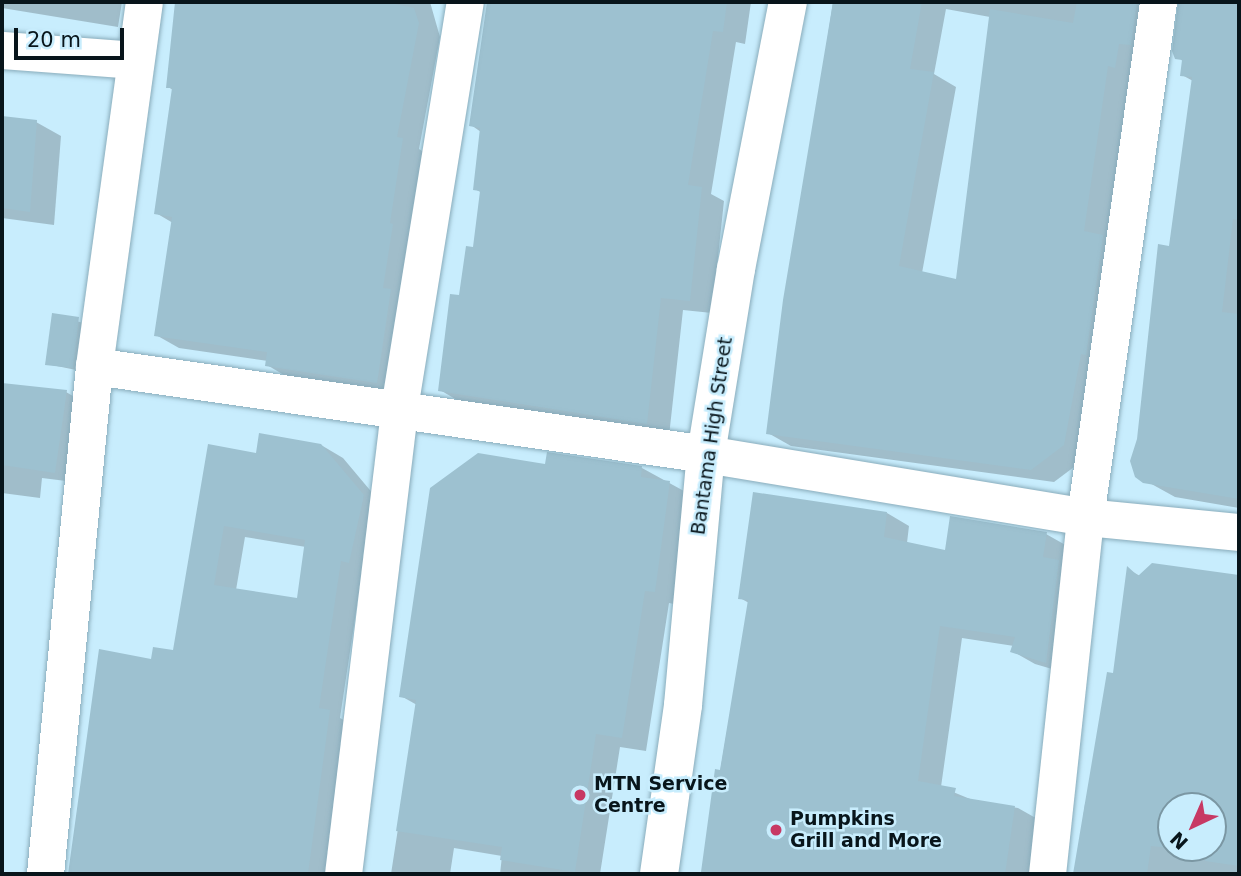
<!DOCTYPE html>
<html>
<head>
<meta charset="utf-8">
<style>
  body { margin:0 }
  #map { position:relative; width:1241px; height:876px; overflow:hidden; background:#c8edfd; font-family:"DejaVu Sans",sans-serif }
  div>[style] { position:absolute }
  .shadow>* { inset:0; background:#0003 }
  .building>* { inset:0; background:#9dc1d0 }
  .roads { filter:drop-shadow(0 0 2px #89acbb) drop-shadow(0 0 2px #89acbb) }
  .minor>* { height:37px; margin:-18.5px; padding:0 18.5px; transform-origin:18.5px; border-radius:18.5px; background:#fff }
  .secondary>* { height:38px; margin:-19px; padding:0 19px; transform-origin:19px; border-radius:19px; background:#fff }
  .dots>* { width:19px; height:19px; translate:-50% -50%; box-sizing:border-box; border:4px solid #c8edfd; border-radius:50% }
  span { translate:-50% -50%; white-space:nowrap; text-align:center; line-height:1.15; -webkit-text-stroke:5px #c8edfd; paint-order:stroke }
  .street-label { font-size:19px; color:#08151b }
  .poi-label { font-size:19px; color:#08151b; font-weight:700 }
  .left { translate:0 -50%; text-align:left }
  .frame { position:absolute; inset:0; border:4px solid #08151b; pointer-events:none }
  .north { position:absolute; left:1157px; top:792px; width:70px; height:70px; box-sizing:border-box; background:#c8edfd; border:2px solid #7b97a3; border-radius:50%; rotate:224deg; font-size:19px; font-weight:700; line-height:28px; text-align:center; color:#08151b }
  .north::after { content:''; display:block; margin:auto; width:24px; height:32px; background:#c73964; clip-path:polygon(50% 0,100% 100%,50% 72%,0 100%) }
  .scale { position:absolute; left:14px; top:28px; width:110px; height:32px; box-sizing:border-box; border:4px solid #08151b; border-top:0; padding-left:9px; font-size:21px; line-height:24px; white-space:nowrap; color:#08151b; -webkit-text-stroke:5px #c8edfd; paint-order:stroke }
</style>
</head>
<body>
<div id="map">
  <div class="shadow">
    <div style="clip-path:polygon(2px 2px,122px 2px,118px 27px,2px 8px)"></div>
    <div style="clip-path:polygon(177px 2px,430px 2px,440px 37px,419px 149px,425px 153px,399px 395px,289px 378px,267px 365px,268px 361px,179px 348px,156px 335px,173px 223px,156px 213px,173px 90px,168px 87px)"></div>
    <div style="clip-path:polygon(489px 2px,751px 2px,745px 44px,736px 42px,711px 194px,724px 201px,712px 313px,683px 310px,669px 436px,462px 403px,440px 390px,475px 249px,482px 193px,475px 189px,481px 132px,471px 125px)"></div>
    <div style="clip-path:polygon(evenodd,833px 2px,1159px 2px,1086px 458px,1054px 482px,791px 446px,768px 433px,833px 2px,946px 9px,990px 17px,957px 281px,922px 273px,956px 87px,934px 74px,946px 9px)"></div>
    <div style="clip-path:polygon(1180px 2px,1239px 2px,1239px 508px,1175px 497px,1137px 476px,1193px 81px,1182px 75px,1183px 62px,1174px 50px)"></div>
    <div style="clip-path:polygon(2px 117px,36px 122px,61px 136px,54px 225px,2px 218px)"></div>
    <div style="clip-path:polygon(54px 315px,87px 324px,81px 371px,47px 364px)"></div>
    <div style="clip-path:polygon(2px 384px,66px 392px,85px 403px,74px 482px,42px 478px,40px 498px,2px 493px)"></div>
    <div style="clip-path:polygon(evenodd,321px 445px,343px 458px,385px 508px,362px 572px,340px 718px,351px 724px,330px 874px,70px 874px,101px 651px,153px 661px,174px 652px,209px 446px,257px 455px,321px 445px,245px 537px,306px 547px,298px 600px,236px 590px,245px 537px)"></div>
    <div style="clip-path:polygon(547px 466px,642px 468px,693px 496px,679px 605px,669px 603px,646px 751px,620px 747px,600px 874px,500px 874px,502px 856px,454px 848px,450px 874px,391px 874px,417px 705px,401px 696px)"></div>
    <div style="clip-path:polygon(887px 513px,909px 526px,907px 543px,947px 552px,1046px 534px,1069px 547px,1069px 674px,1035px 664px,1012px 651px,1014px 646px,962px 638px,941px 787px,975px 801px,1018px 808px,1041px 821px,1033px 874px,708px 874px,703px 871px,749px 603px,740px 598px)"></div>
    <div style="clip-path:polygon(evenodd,1152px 565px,1239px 576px,1239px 874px,1075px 874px,1085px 804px,1090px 805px,1114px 675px,1128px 569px,1140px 576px,1152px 565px,1171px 806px,1213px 806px,1213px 848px,1171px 848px,1171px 806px)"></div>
    <div style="clip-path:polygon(2px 770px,4px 772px,2px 793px)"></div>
  </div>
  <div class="building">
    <div style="clip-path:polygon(175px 2px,385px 2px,414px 8px,419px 23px,397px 137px,403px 138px,390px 223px,393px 224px,383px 288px,391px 289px,377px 383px,265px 366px,267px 352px,154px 336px,172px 217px,154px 214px,172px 88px,166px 88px)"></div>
    <div style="clip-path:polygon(487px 2px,727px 2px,723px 32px,713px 31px,688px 185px,702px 187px,690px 301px,661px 298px,647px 424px,438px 391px,450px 294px,459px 295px,466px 246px,473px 247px,480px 191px,473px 190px,480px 128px,469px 126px)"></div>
    <div style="clip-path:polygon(833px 2px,922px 2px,910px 69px,934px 72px,899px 266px,956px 279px,990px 9px,1073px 23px,1077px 2px,1137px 2px,1131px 45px,1119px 44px,1115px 68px,1108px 66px,1084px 231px,1103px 235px,1086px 355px,1081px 354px,1064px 445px,1031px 470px,766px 434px,783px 300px)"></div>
    <div style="clip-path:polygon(1178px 2px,1239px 2px,1239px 220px,1233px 219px,1222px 312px,1239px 314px,1239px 499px,1143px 483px,1135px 477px,1130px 461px,1137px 439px,1158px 244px,1169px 246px,1192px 77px,1180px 76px,1182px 60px,1175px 59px,1172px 51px)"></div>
    <div style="clip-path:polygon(2px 116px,37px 120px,30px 212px,2px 208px)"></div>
    <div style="clip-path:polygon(52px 313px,79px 317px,73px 368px,45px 365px)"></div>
    <div style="clip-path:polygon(2px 383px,67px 390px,55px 473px,2px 465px)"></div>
    <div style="clip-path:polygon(evenodd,259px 433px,321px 444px,364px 495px,349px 563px,341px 561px,319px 708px,330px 710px,308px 874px,68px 874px,99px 649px,151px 659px,153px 647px,173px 650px,208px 444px,256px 453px,259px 433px,224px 526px,305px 540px,297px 598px,214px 585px,224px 526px)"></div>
    <div style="clip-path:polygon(547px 452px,642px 466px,641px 477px,670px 481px,655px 592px,645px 591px,622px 738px,596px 734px,575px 872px,500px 860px,502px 847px,396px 831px,416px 700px,399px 697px,430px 488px,478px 453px,545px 464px)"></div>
    <div style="clip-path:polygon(753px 492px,887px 512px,884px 537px,945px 550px,950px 516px,1047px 532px,1043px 557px,1059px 560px,1046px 663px,1010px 652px,1015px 637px,940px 626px,918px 781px,956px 788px,954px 796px,1015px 806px,1005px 874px,701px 872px,715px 769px,720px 770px,748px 600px,738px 599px)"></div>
    <div style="clip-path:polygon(1152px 563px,1239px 575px,1239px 866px,1205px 861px,1206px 850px,1173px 848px,1213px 848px,1213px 806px,1171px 806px,1171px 848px,1151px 846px,1147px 874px,1073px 874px,1107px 672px,1113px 673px,1127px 566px,1138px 576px)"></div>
  </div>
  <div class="roads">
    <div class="minor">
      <div style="left:2px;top:50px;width:132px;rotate:4.3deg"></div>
      <div style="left:94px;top:366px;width:618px;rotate:8.18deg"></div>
      <div style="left:706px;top:454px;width:384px;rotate:9.4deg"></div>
      <div style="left:1085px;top:517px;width:155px;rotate:5.6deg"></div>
      <div style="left:45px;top:874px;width:510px;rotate:-84.49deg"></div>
      <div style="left:94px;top:366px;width:367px;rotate:-82.2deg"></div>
      <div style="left:343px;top:874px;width:469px;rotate:-83.1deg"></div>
      <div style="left:399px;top:408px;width:411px;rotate:-80.8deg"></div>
      <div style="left:1047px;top:874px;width:359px;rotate:-83.9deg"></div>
      <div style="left:1085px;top:517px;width:520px;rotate:-81.93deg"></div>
    </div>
    <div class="secondary">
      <div style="left:659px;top:874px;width:171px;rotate:-81.9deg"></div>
      <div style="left:683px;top:705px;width:252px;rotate:-84.8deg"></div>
      <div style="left:706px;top:454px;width:187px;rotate:-80.8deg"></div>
      <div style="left:736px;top:269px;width:272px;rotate:-79deg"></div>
    </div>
  </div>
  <div class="dots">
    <div style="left:580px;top:795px;background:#c73964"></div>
    <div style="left:776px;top:830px;background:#c73964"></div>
  </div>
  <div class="street-label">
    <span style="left:712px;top:436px;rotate:-82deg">Bantama High Street</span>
  </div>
  <div class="poi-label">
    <span class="left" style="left:594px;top:795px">MTN Service<br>Centre</span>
    <span class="left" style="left:790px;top:830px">Pumpkins<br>Grill and More</span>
  </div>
  <div class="frame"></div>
  <div class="north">N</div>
  <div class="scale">20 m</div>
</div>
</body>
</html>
